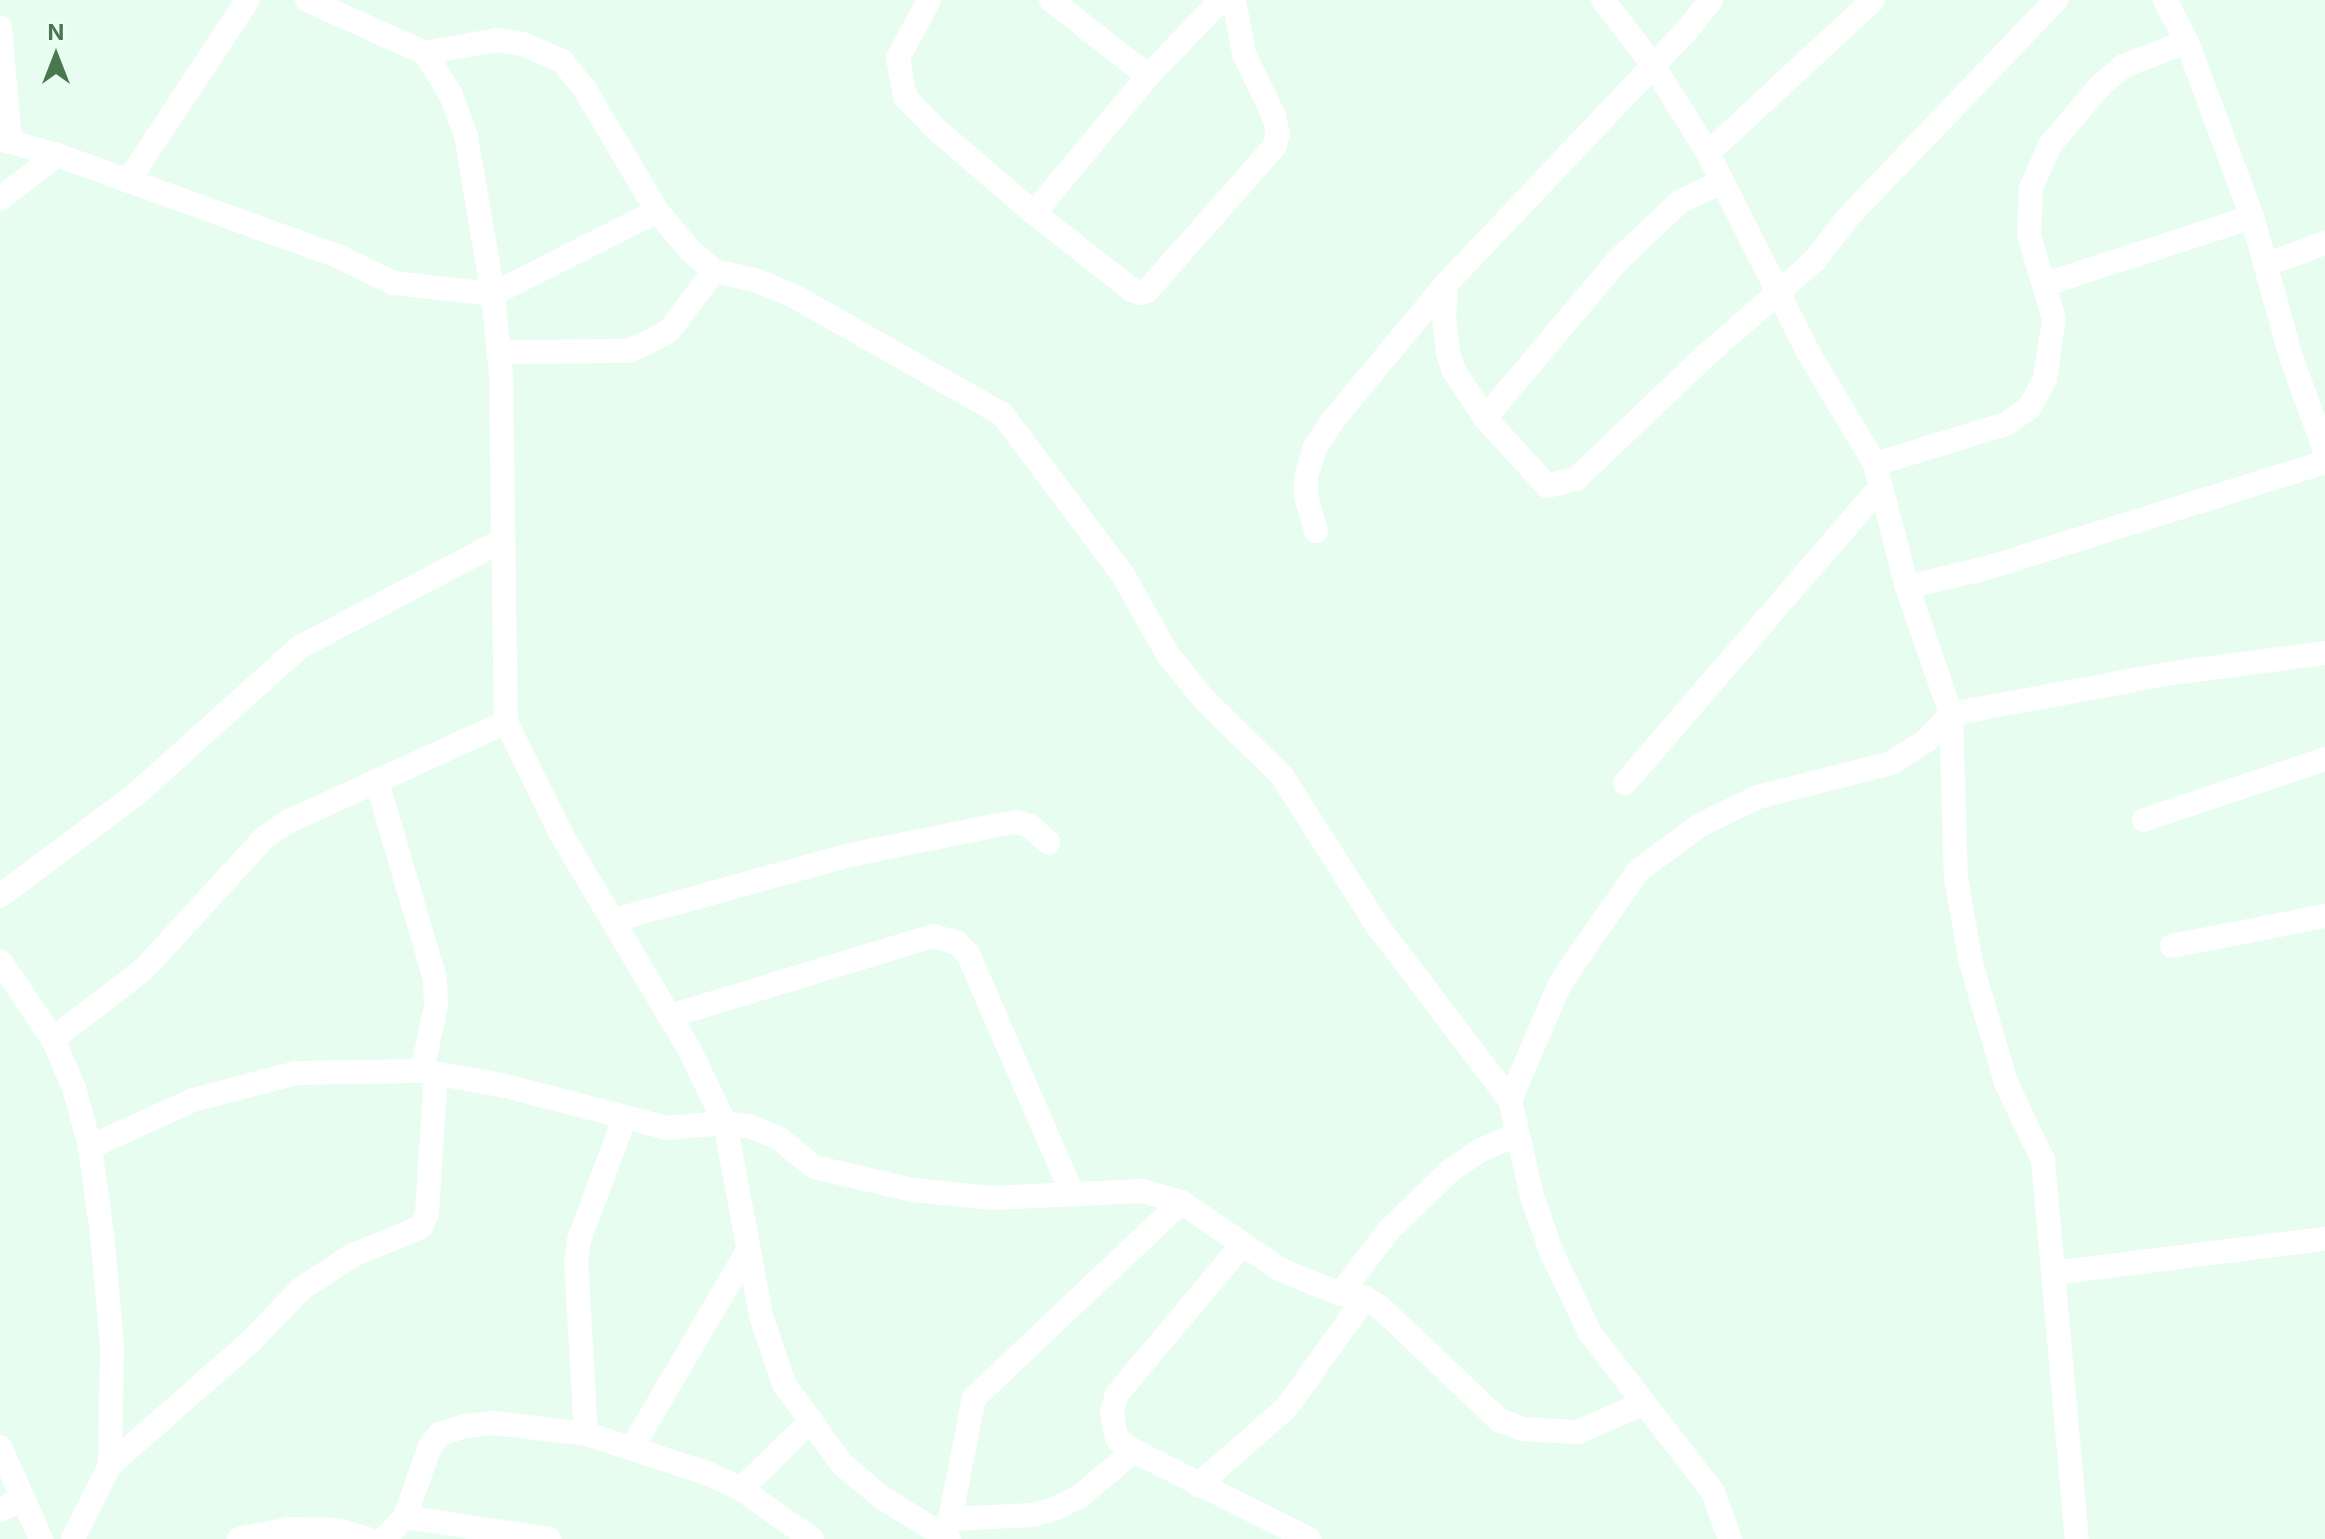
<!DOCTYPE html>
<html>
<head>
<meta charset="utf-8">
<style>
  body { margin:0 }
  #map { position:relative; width:2325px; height:1539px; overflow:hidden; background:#e7fdef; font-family:Inter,sans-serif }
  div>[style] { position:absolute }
  .street>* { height:24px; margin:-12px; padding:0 12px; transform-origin:12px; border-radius:12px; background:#fff }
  span { translate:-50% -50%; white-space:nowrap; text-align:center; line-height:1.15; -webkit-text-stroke:8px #effff4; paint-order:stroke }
  .north { position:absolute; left:16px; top:16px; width:80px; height:80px; -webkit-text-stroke:6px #effff4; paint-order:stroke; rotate:0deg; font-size:22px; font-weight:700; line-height:32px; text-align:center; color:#4a784e }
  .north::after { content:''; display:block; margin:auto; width:28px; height:36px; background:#4a784e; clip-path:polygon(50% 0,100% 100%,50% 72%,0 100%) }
</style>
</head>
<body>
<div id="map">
  <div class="street">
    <div style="left:307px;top:0;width:129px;rotate:24.2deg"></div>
    <div style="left:425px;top:53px;width:49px;rotate:58.2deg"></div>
    <div style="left:451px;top:95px;width:44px;rotate:69.9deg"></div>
    <div style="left:466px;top:136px;width:160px;rotate:80.3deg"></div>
    <div style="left:493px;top:294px;width:81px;rotate:84.4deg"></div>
    <div style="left:501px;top:375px;width:347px;rotate:89.2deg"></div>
    <div style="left:506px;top:722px;width:125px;rotate:63.8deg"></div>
    <div style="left:561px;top:834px;width:250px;rotate:59.2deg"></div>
    <div style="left:689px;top:1049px;width:82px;rotate:64.1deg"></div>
    <div style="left:725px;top:1123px;width:196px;rotate:79.4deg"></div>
    <div style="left:761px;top:1316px;width:72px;rotate:71.3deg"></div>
    <div style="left:784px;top:1384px;width:99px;rotate:54.1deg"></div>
    <div style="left:842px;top:1464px;width:51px;rotate:40.2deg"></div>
    <div style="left:881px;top:1497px;width:80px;rotate:31.7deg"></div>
    <div style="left:929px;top:0;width:66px;rotate:118.1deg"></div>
    <div style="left:898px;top:58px;width:40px;rotate:80deg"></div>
    <div style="left:905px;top:97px;width:46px;rotate:45.9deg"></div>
    <div style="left:937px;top:130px;width:128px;rotate:40.6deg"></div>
    <div style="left:1034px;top:213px;width:125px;rotate:38.2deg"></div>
    <div style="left:1132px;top:290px;width:9px;rotate:18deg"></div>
    <div style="left:1141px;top:293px;width:6px;rotate:-18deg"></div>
    <div style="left:1147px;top:291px;width:192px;rotate:-48.6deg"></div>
    <div style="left:1274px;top:147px;width:14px;rotate:-73deg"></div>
    <div style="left:1278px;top:134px;width:18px;rotate:-103deg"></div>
    <div style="left:1274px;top:116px;width:69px;rotate:-115.8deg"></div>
    <div style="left:1244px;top:54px;width:55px;rotate:-100.5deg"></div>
    <div style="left:1051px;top:0;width:123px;rotate:38.1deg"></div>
    <div style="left:1603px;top:0;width:82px;rotate:52.4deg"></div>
    <div style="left:1653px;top:65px;width:104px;rotate:58deg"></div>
    <div style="left:1708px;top:153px;width:225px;rotate:63.3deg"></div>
    <div style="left:1809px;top:354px;width:128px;rotate:59deg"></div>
    <div style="left:1875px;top:464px;width:127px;rotate:75.4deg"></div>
    <div style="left:1907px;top:587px;width:134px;rotate:70.9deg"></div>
    <div style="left:1951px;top:714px;width:164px;rotate:88.3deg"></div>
    <div style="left:1956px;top:878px;width:86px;rotate:80deg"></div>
    <div style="left:1971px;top:963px;width:125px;rotate:73.7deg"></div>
    <div style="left:2006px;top:1083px;width:85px;rotate:64.3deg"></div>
    <div style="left:2043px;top:1160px;width:381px;rotate:84.9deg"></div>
    <div style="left:2165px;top:0;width:47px;rotate:62.4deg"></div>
    <div style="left:2187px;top:42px;width:187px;rotate:69.6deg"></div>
    <div style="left:2252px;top:217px;width:145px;rotate:74.4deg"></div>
    <div style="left:2291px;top:357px;width:100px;rotate:70.1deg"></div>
    <div style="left:0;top:27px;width:115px;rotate:85deg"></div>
    <div style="left:425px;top:53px;width:73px;rotate:-10.2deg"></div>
    <div style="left:497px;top:40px;width:26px;rotate:9deg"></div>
    <div style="left:523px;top:44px;width:43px;rotate:23.6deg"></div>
    <div style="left:562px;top:61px;width:35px;rotate:51deg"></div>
    <div style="left:584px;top:88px;width:143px;rotate:59.3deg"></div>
    <div style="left:657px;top:211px;width:51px;rotate:49.8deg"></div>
    <div style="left:690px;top:250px;width:32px;rotate:41deg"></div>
    <div style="left:714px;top:271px;width:42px;rotate:12.4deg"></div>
    <div style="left:755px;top:280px;width:42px;rotate:22.3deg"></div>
    <div style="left:794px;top:296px;width:239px;rotate:29.6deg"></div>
    <div style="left:1002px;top:414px;width:201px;rotate:53.1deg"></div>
    <div style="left:1123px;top:575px;width:92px;rotate:60.6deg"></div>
    <div style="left:1168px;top:655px;width:55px;rotate:50.9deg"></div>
    <div style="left:1203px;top:698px;width:111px;rotate:44.6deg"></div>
    <div style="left:1282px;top:776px;width:180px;rotate:57.5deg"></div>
    <div style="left:1379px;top:928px;width:216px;rotate:52.7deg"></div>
    <div style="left:1510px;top:1100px;width:98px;rotate:77.1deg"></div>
    <div style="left:1532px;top:1196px;width:58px;rotate:70.9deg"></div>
    <div style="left:1551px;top:1251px;width:91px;rotate:64.6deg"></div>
    <div style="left:1590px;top:1333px;width:201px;rotate:52.3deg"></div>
    <div style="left:1713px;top:1492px;width:50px;rotate:70.1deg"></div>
    <div style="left:0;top:139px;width:59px;rotate:15.7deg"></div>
    <div style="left:57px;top:155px;width:301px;rotate:19.8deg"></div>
    <div style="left:340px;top:257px;width:59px;rotate:26.1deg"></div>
    <div style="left:393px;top:283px;width:101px;rotate:6.3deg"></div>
    <div style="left:493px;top:294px;width:184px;rotate:-26.8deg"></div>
    <div style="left:1708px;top:153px;width:225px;rotate:-42.8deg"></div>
    <div style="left:128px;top:181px;width:217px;rotate:-56.5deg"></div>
    <div style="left:0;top:199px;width:72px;rotate:-37.7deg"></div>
    <div style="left:1034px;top:213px;width:178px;rotate:-50.2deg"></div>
    <div style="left:1148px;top:76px;width:105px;rotate:-46.2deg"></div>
    <div style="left:2265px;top:265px;width:64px;rotate:-20.1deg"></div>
    <div style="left:1446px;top:284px;width:34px;rotate:93deg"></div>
    <div style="left:1444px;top:318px;width:35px;rotate:83deg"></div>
    <div style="left:1448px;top:353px;width:19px;rotate:72deg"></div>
    <div style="left:1454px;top:371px;width:56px;rotate:56.6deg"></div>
    <div style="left:1485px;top:418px;width:92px;rotate:47.6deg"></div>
    <div style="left:1547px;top:486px;width:30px;rotate:-14deg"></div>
    <div style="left:1576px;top:479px;width:177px;rotate:-43.6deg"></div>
    <div style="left:1704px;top:357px;width:146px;rotate:-41.1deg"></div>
    <div style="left:1814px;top:261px;width:58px;rotate:-52deg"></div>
    <div style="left:1850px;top:215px;width:298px;rotate:-46.2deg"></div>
    <div style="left:2046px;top:284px;width:217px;rotate:-18deg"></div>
    <div style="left:499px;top:352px;width:128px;rotate:-0.4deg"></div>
    <div style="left:627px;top:351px;width:22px;rotate:-22deg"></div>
    <div style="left:647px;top:343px;width:25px;rotate:-29deg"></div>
    <div style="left:669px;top:331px;width:75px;rotate:-53.1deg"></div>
    <div style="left:1485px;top:418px;width:205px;rotate:-49.9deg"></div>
    <div style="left:1617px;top:261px;width:88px;rotate:-43.2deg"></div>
    <div style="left:1681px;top:201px;width:45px;rotate:-24.9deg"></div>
    <div style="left:1875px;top:464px;width:137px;rotate:-17deg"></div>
    <div style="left:2006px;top:424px;width:28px;rotate:-35deg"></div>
    <div style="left:2029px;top:408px;width:33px;rotate:-61deg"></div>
    <div style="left:2045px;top:379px;width:61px;rotate:-81.5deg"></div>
    <div style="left:2054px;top:319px;width:88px;rotate:-106.6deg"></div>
    <div style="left:2029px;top:235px;width:47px;rotate:-87.6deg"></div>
    <div style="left:2031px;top:188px;width:47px;rotate:-66.2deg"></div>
    <div style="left:2050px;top:145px;width:76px;rotate:-49.8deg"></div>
    <div style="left:2099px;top:87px;width:32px;rotate:-41deg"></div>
    <div style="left:2123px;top:66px;width:68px;rotate:-20.6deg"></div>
    <div style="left:1316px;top:531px;width:35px;rotate:-106deg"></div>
    <div style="left:1306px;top:497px;width:20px;rotate:-90deg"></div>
    <div style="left:1306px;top:477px;width:31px;rotate:-73deg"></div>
    <div style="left:1315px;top:447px;width:32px;rotate:-56deg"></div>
    <div style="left:1333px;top:420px;width:177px;rotate:-50.3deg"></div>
    <div style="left:1446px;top:284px;width:350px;rotate:-46.5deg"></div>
    <div style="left:1687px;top:30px;width:38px;rotate:-51deg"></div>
    <div style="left:1907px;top:587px;width:82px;rotate:-13.4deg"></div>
    <div style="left:1987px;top:568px;width:354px;rotate:-17.4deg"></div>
    <div style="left:377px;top:782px;width:205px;rotate:73.6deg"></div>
    <div style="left:435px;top:979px;width:27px;rotate:88deg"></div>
    <div style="left:436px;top:1006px;width:66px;rotate:102.2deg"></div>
    <div style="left:1625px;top:783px;width:390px;rotate:-49.2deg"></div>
    <div style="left:2144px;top:820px;width:191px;rotate:-18.6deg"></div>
    <div style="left:0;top:896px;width:169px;rotate:-36.8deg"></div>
    <div style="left:135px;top:795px;width:222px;rotate:-41.9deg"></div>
    <div style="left:300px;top:647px;width:229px;rotate:-27.8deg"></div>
    <div style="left:614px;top:920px;width:245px;rotate:-15.4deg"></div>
    <div style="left:850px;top:855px;width:151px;rotate:-11.5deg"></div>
    <div style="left:998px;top:825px;width:19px;rotate:-9deg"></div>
    <div style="left:1017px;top:822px;width:14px;rotate:17deg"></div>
    <div style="left:1030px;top:826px;width:25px;rotate:42deg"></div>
    <div style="left:2172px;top:946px;width:156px;rotate:-11.1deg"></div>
    <div style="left:0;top:961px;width:94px;rotate:55.8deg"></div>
    <div style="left:53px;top:1039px;width:53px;rotate:66.8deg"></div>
    <div style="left:74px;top:1088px;width:61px;rotate:74.8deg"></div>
    <div style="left:90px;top:1147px;width:87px;rotate:82.1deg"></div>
    <div style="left:102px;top:1233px;width:111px;rotate:84.9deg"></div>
    <div style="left:112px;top:1344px;width:121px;rotate:90.9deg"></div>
    <div style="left:110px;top:1465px;width:83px;rotate:116.6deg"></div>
    <div style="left:670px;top:1016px;width:275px;rotate:-16.9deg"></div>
    <div style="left:933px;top:936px;width:25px;rotate:16deg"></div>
    <div style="left:957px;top:943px;width:16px;rotate:45deg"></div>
    <div style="left:968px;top:954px;width:261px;rotate:66.5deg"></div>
    <div style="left:53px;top:1039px;width:115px;rotate:-37.6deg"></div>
    <div style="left:144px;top:969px;width:176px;rotate:-47.5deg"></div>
    <div style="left:263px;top:839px;width:29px;rotate:-35deg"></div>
    <div style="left:287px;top:822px;width:241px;rotate:-24.5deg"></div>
    <div style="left:1510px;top:1100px;width:124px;rotate:-66.7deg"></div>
    <div style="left:1559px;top:986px;width:35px;rotate:-57deg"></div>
    <div style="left:1578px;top:957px;width:106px;rotate:-55deg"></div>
    <div style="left:1639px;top:870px;width:76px;rotate:-36.4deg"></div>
    <div style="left:1700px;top:825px;width:64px;rotate:-25.8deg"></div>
    <div style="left:1758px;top:797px;width:137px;rotate:-14.3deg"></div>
    <div style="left:1891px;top:763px;width:41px;rotate:-32.2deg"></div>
    <div style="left:1926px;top:741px;width:37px;rotate:-47deg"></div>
    <div style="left:1951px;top:714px;width:226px;rotate:-10.5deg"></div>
    <div style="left:2173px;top:673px;width:153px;rotate:-7.5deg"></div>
    <div style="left:90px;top:1147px;width:113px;rotate:-24.5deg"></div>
    <div style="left:193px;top:1100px;width:106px;rotate:-14.7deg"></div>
    <div style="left:296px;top:1073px;width:126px;rotate:-0.9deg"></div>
    <div style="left:422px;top:1071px;width:85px;rotate:10.1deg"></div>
    <div style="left:506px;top:1086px;width:166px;rotate:14.6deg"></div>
    <div style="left:667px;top:1128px;width:58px;rotate:-4.9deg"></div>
    <div style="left:725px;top:1123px;width:27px;rotate:8deg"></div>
    <div style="left:752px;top:1127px;width:30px;rotate:23deg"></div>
    <div style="left:780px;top:1139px;width:44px;rotate:39.5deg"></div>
    <div style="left:814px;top:1167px;width:102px;rotate:13.1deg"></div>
    <div style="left:913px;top:1190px;width:79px;rotate:5.8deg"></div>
    <div style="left:992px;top:1198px;width:150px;rotate:-2.7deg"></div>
    <div style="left:1142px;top:1191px;width:41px;rotate:15.8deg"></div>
    <div style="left:1181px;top:1202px;width:121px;rotate:34.2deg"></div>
    <div style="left:1281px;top:1270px;width:64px;rotate:22.1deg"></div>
    <div style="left:1340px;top:1294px;width:25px;rotate:9deg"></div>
    <div style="left:1365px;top:1298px;width:19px;rotate:32deg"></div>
    <div style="left:1381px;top:1308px;width:163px;rotate:43.5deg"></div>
    <div style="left:1499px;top:1420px;width:25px;rotate:21deg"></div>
    <div style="left:1522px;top:1429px;width:56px;rotate:3.1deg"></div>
    <div style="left:1578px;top:1432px;width:70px;rotate:-23.6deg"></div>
    <div style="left:1242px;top:1245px;width:194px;rotate:130deg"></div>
    <div style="left:1117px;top:1394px;width:19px;rotate:106deg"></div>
    <div style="left:1112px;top:1412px;width:15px;rotate:82deg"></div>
    <div style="left:1114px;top:1427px;width:14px;rotate:73deg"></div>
    <div style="left:1118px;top:1440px;width:19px;rotate:35deg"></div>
    <div style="left:1134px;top:1451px;width:196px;rotate:26.7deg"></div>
    <div style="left:2054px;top:1273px;width:273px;rotate:-7.2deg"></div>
    <div style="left:1340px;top:1294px;width:81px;rotate:-52.6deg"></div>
    <div style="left:1389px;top:1230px;width:86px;rotate:-44.1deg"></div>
    <div style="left:1451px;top:1170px;width:36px;rotate:-34deg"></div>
    <div style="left:1481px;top:1150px;width:40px;rotate:-23.4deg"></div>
    <div style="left:586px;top:1434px;width:171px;rotate:-93.3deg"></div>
    <div style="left:576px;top:1263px;width:23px;rotate:-83deg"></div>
    <div style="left:579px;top:1240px;width:131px;rotate:-69.5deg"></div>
    <div style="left:0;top:1447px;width:101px;rotate:66deg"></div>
    <div style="left:632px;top:1448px;width:227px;rotate:-59.6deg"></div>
    <div style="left:110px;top:1465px;width:186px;rotate:-41.3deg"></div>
    <div style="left:250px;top:1342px;width:74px;rotate:-46.1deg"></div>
    <div style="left:301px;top:1289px;width:60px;rotate:-33.4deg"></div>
    <div style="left:351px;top:1256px;width:76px;rotate:-22.5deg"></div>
    <div style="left:421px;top:1227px;width:15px;rotate:-67deg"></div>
    <div style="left:427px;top:1213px;width:138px;rotate:-86.3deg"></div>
    <div style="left:1198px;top:1485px;width:118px;rotate:-41.2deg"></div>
    <div style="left:1287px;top:1407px;width:134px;rotate:-54.4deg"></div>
    <div style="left:741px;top:1489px;width:98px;rotate:-44.2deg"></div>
    <div style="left:0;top:1510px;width:26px;rotate:-25deg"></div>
    <div style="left:405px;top:1517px;width:146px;rotate:8.7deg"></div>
    <div style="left:950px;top:1519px;width:84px;rotate:-2.7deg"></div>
    <div style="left:1034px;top:1515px;width:21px;rotate:-17deg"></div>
    <div style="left:1054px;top:1509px;width:28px;rotate:-26deg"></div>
    <div style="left:1079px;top:1497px;width:72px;rotate:-39.9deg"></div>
    <div style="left:239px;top:1539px;width:52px;rotate:-11.1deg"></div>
    <div style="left:290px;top:1529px;width:48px;rotate:1.2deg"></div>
    <div style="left:338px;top:1530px;width:31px;rotate:17deg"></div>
    <div style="left:384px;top:1539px;width:30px;rotate:-46deg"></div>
    <div style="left:405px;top:1517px;width:75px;rotate:-70.6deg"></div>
    <div style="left:430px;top:1446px;width:16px;rotate:-50deg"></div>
    <div style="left:440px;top:1434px;width:26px;rotate:-18deg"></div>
    <div style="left:465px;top:1426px;width:29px;rotate:-6deg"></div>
    <div style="left:494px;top:1423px;width:93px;rotate:6.8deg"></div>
    <div style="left:586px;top:1434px;width:127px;rotate:17.9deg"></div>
    <div style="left:707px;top:1473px;width:38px;rotate:25deg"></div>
    <div style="left:741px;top:1489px;width:87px;rotate:35.2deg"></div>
    <div style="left:942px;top:1539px;width:22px;rotate:-68deg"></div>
    <div style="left:950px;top:1519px;width:123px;rotate:-78.8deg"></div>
    <div style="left:974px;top:1398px;width:285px;rotate:-43.4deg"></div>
  </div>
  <div class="north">N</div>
</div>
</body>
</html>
